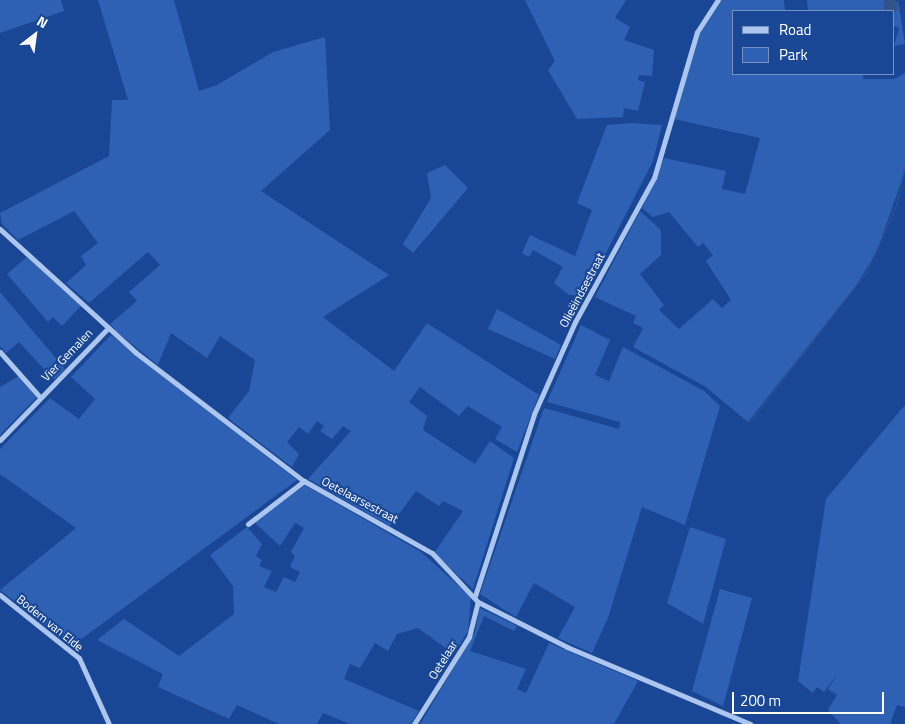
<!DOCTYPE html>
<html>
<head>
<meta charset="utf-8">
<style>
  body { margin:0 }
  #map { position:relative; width:905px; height:724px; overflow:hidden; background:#1a4795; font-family:"Titillium Web",sans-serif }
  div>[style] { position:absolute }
  .green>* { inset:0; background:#2e60b3 }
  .water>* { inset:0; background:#33538d }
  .round { border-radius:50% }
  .stream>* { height:1px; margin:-0.5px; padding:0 0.5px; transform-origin:0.5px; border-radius:0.5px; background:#33538d }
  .minor>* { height:5px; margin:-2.5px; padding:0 2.5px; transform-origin:2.5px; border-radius:2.5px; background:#acc6f0 }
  span { translate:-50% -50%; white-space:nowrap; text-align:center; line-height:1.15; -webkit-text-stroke:4px #1a4795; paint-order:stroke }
  .street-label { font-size:12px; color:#fff }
  .legend { position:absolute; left:732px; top:10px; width:162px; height:65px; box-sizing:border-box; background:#1a4795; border:1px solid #7691bf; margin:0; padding:6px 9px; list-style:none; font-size:15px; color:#fff }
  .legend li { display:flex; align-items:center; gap:10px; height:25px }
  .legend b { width:25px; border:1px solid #7691bf }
  .north { position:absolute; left:10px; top:10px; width:50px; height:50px; -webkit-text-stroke:4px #1a4795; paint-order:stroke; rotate:30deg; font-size:14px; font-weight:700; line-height:20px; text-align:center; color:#fff }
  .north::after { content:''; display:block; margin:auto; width:18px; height:22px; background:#fff; clip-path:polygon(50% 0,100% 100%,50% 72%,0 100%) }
  .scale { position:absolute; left:732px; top:692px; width:152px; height:22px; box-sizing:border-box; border:2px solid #fff; border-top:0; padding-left:6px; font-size:15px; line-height:18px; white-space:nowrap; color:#fff; -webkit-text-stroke:4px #1a4795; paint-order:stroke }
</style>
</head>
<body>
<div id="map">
  <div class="green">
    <div style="clip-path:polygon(0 0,61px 0,64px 11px,0 33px)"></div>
    <div style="clip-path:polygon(98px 0,174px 0,199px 91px,217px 85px,273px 52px,325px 37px,330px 130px,261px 191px,389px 275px,323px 317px,394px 371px,427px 323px,539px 395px,517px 452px,495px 439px,502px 427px,468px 406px,459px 416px,420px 387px,409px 402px,427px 416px,423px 430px,475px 464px,490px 441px,514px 458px,473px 589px,434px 553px,463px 511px,443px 501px,439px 506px,416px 491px,390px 526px,308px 479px,351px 431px,343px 426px,332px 439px,320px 431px,324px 426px,317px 421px,308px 434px,299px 427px,287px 442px,299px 454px,292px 467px,228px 418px,249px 391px,255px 360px,220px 336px,207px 358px,171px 333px,158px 365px,116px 331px,110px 324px,137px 301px,129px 292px,160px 265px,148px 252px,89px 303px,66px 283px,86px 265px,81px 256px,98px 243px,74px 211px,18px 240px,2px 224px,0 213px,109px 156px,112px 100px,128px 100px)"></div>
    <div style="clip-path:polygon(525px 0,626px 0,615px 18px,630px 27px,624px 40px,654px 50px,652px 76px,639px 75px,638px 80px,645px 82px,638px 111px,624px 108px,623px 117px,577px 119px,548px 70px,555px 61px)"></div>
    <div style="clip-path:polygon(719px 0,784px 0,785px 11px,734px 11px,734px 74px,863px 74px,863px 79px,894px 79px,905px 73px,905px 171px,877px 251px,857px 284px,748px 422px,706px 387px,633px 347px,643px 328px,633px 323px,636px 316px,595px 297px,640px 211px,661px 230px,661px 255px,640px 274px,664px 305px,659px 310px,679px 329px,713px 299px,722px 308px,731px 300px,706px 261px,713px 255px,703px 243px,698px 247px,669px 212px,653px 217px,642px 208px,664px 158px,726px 171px,722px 189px,745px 194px,760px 138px,674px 119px,700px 27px)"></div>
    <div style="clip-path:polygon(807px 0,885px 0,884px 11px,808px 11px)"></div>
    <div style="clip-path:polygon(898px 0,905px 44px,894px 46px,899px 28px,894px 26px,894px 14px)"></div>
    <div style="clip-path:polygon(632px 123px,662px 125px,653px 161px,584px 296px,569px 295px,554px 283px,563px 267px,533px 250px,529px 257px,522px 253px,530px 235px,575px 256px,592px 210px,577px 203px,607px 125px)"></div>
    <div style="clip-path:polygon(445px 165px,468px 188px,413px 253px,403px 244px,431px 198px,427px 173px)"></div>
    <div style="clip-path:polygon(27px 257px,81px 306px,62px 326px,53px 317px,48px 322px,7px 274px)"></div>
    <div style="clip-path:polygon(0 292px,65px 369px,54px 380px,19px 342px,6px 353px,0 346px)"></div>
    <div style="clip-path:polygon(497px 309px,561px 345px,555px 359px,488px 329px)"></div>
    <div style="clip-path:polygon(581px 325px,610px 340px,595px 375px,609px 381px,623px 347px,704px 391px,720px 406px,685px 525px,642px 507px,608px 618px,592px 653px,558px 638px,575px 607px,534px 583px,516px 617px,480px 594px,544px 408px,619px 429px,620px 422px,547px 402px)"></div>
    <div style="clip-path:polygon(111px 335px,297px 480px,72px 646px,0 590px,76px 528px,0 474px,0 449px,50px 398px,79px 419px,95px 399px,71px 377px)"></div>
    <div style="clip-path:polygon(19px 376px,37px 397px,0 435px,0 387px)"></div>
    <div style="clip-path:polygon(905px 405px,905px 707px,897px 705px,890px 724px,841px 724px,828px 710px,837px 695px,828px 689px,839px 672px,824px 692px,817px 687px,813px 693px,798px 681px,826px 499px)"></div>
    <div style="clip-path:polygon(305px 485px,421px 552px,471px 597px,468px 631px,454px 654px,418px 628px,397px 634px,388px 651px,375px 643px,360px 668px,350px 664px,344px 679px,419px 711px,411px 724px,350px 724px,323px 713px,317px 724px,279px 724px,237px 705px,229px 719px,158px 687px,163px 674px,97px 640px,124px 619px,179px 656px,234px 614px,233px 586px,210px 555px,247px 527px,262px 544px,256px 556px,262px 560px,259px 566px,272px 571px,264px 587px,276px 592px,284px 577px,295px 582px,300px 572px,290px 567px,295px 556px,291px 552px,304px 528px,295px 523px,280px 546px,254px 522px)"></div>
    <div style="clip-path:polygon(690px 527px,726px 539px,703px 624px,667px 603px)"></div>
    <div style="clip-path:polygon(720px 589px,752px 598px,723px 706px,692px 691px)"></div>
    <div style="clip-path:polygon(480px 608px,517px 626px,514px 631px,484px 616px,470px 651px,526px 669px,517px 689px,526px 693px,549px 643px,638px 681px,614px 724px,420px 724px,475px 632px)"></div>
  </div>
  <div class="water">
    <div class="round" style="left:884px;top:-1px;width:14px;height:14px"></div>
  </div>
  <div class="stream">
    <div style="left:750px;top:421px;width:189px;rotate:-52.1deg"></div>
    <div style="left:866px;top:272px;width:76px;rotate:-65.8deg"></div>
    <div style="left:897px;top:203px;width:41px;rotate:-78.7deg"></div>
  </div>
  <div class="minor">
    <div style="left:0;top:229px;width:183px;rotate:42.3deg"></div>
    <div style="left:135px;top:352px;width:213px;rotate:37.4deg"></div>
    <div style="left:304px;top:481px;width:147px;rotate:29.4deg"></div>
    <div style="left:432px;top:553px;width:67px;rotate:46.8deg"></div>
    <div style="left:478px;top:602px;width:100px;rotate:26.8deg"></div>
    <div style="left:567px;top:647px;width:199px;rotate:22.8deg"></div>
    <div style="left:0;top:352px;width:60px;rotate:48.4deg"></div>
    <div style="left:0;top:440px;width:156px;rotate:-46deg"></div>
    <div style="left:248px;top:524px;width:71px;rotate:-37.5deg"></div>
    <div style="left:0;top:595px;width:101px;rotate:38.6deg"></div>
    <div style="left:79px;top:658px;width:72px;rotate:65.6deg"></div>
    <div style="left:475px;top:596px;width:191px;rotate:-72deg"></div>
    <div style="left:534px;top:414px;width:101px;rotate:-66deg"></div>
    <div style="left:575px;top:322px;width:164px;rotate:-61.3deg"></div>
    <div style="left:654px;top:178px;width:152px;rotate:-73.6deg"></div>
    <div style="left:697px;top:32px;width:38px;rotate:-57deg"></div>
    <div style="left:414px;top:724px;width:103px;rotate:-57.7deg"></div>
    <div style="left:469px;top:637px;width:36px;rotate:-76deg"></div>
  </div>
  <div class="street-label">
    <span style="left:582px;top:290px;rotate:-62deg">Olieëindsestraat</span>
    <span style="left:67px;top:355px;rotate:-46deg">Vier Gemalen</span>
    <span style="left:360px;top:500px;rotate:28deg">Oetelaarsestraat</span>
    <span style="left:50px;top:623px;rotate:39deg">Bodem van Elde</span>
    <span style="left:443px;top:660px;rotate:-58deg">Oetelaar</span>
  </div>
  <ul class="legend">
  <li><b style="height:6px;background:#acc6f0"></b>Road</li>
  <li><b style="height:14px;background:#2e60b3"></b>Park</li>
  </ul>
  <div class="north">N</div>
  <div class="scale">200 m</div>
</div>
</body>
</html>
